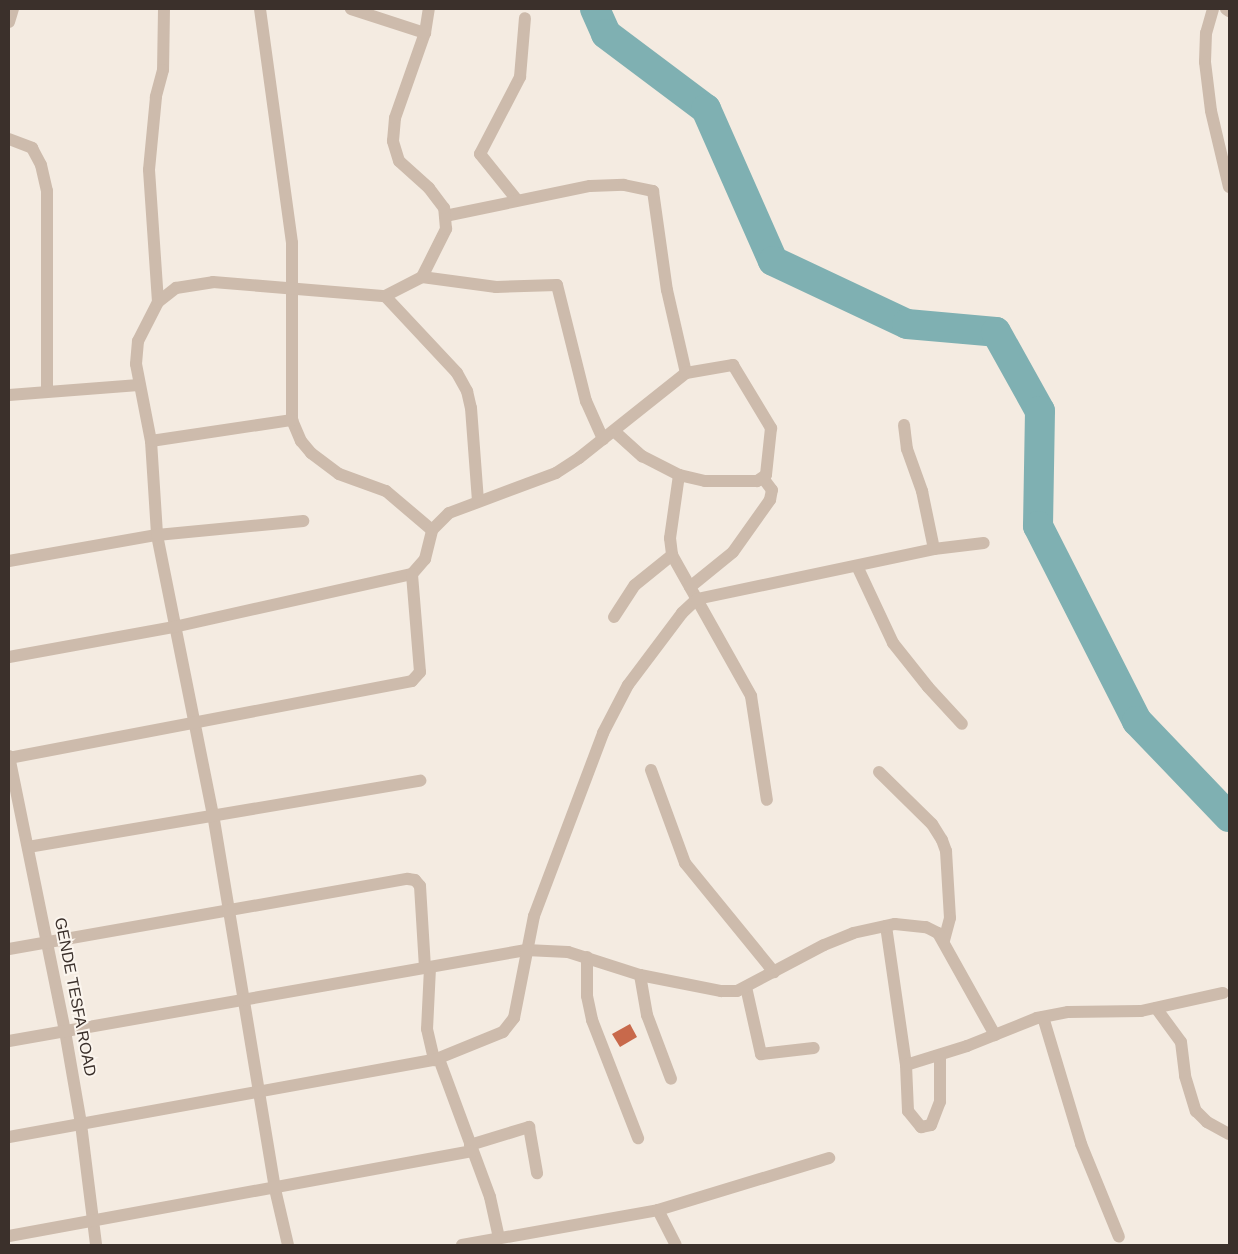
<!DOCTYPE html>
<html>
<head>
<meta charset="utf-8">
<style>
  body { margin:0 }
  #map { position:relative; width:1238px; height:1254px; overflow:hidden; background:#f4ebe1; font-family:Helvetica,sans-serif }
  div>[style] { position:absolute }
  .river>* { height:30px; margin:-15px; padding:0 15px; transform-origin:15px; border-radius:15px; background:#7fb0b2 }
  .building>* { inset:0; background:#c8694b }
  .minor>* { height:12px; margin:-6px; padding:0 6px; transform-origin:6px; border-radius:6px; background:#cdbbac }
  span { translate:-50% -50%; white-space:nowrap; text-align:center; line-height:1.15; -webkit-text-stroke:4px #fbf5ee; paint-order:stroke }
  .street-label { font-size:16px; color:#3b302b }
  .frame { position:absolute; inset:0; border:10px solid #3b302b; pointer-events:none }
</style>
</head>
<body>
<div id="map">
  <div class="river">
    <div style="left:595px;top:9px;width:27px;rotate:66deg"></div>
    <div style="left:606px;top:34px;width:125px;rotate:36.9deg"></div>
    <div style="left:706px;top:109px;width:166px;rotate:66.2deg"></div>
    <div style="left:773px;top:261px;width:148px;rotate:25.2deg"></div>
    <div style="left:907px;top:324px;width:89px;rotate:5.1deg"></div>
    <div style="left:996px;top:332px;width:90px;rotate:60.9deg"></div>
    <div style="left:1040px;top:411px;width:115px;rotate:91deg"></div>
    <div style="left:1038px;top:526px;width:219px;rotate:63.1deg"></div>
    <div style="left:1137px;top:721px;width:133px;rotate:46.2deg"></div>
  </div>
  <div class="building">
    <div style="clip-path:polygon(630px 1024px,637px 1037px,620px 1047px,612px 1034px)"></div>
  </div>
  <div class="minor">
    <div style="left:164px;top:9px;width:61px;rotate:90.9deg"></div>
    <div style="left:163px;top:70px;width:28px;rotate:105deg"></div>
    <div style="left:156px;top:97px;width:73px;rotate:95.5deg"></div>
    <div style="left:149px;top:170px;width:132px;rotate:86.1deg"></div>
    <div style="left:158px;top:302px;width:44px;rotate:117.1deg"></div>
    <div style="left:138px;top:341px;width:23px;rotate:95deg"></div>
    <div style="left:136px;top:364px;width:78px;rotate:79deg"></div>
    <div style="left:151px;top:441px;width:94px;rotate:86.3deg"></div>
    <div style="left:157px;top:535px;width:285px;rotate:78.7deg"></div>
    <div style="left:213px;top:814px;width:380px;rotate:80.6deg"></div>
    <div style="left:275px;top:1189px;width:57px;rotate:76.9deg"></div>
    <div style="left:260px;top:9px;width:236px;rotate:82.2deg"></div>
    <div style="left:292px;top:243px;width:177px;rotate:90deg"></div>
    <div style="left:292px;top:420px;width:23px;rotate:67deg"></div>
    <div style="left:301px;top:441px;width:16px;rotate:50deg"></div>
    <div style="left:311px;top:453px;width:35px;rotate:37deg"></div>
    <div style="left:339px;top:474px;width:50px;rotate:19.9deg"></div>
    <div style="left:386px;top:491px;width:60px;rotate:40.3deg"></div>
    <div style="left:351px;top:9px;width:78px;rotate:18deg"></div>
    <div style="left:1213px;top:9px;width:25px;rotate:106deg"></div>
    <div style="left:1206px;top:33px;width:29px;rotate:92deg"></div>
    <div style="left:1205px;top:62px;width:49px;rotate:83deg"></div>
    <div style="left:1211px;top:111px;width:78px;rotate:76.7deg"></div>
    <div style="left:1226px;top:9px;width:4px;rotate:34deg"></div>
    <div style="left:9px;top:22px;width:14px;rotate:-73deg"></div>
    <div style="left:9px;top:139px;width:25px;rotate:21deg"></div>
    <div style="left:32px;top:148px;width:19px;rotate:62deg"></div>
    <div style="left:41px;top:165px;width:27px;rotate:77deg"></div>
    <div style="left:47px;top:191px;width:199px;rotate:90deg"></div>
    <div style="left:517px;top:200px;width:59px;rotate:-128.8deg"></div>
    <div style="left:480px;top:154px;width:87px;rotate:-62.5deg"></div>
    <div style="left:520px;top:77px;width:59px;rotate:-85.2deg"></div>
    <div style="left:445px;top:216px;width:148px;rotate:-11.7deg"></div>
    <div style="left:590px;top:186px;width:34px;rotate:-2deg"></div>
    <div style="left:624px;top:185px;width:30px;rotate:12deg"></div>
    <div style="left:653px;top:191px;width:100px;rotate:82deg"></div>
    <div style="left:667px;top:290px;width:85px;rotate:77.1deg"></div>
    <div style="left:422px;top:277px;width:75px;rotate:7.7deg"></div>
    <div style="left:496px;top:287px;width:61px;rotate:-1.9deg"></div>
    <div style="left:557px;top:285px;width:120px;rotate:76deg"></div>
    <div style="left:586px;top:401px;width:42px;rotate:65.9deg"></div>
    <div style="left:385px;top:296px;width:105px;rotate:46.9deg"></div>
    <div style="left:457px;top:373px;width:21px;rotate:61deg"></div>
    <div style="left:467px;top:391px;width:17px;rotate:77deg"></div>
    <div style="left:471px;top:408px;width:93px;rotate:85.7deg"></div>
    <div style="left:158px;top:302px;width:23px;rotate:-38deg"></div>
    <div style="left:176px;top:288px;width:37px;rotate:-9deg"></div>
    <div style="left:213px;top:282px;width:173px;rotate:4.7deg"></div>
    <div style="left:385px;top:296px;width:42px;rotate:-27.2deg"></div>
    <div style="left:422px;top:277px;width:54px;rotate:-63.4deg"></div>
    <div style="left:446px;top:229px;width:21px;rotate:-95deg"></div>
    <div style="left:444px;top:208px;width:25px;rotate:-127deg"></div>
    <div style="left:429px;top:188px;width:40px;rotate:-138deg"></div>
    <div style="left:399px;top:161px;width:21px;rotate:-107deg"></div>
    <div style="left:393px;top:141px;width:23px;rotate:-85deg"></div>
    <div style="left:395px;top:118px;width:90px;rotate:-70.6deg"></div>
    <div style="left:425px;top:33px;width:24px;rotate:-81deg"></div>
    <div style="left:9px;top:395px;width:130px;rotate:-4.4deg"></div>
    <div style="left:904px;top:425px;width:24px;rotate:83deg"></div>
    <div style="left:907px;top:449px;width:45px;rotate:70.3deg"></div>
    <div style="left:922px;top:491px;width:59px;rotate:78.3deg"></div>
    <div style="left:614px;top:431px;width:38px;rotate:42deg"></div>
    <div style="left:642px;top:456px;width:42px;rotate:27.2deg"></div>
    <div style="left:679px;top:475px;width:64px;rotate:98.1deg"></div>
    <div style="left:670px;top:538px;width:17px;rotate:83deg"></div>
    <div style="left:672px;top:555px;width:162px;rotate:60.7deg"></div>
    <div style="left:751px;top:696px;width:105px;rotate:81.3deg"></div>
    <div style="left:151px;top:441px;width:143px;rotate:-8.5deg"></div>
    <div style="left:9px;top:561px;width:150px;rotate:-10deg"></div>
    <div style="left:157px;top:535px;width:147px;rotate:-5.5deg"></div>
    <div style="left:857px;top:566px;width:85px;rotate:64.9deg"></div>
    <div style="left:893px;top:643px;width:56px;rotate:51.5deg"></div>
    <div style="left:928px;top:687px;width:50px;rotate:47.4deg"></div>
    <div style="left:690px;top:587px;width:55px;rotate:-39.1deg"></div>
    <div style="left:733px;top:552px;width:64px;rotate:-54.6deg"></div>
    <div style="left:770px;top:500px;width:10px;rotate:-79deg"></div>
    <div style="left:772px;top:490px;width:15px;rotate:-127deg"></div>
    <div style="left:614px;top:617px;width:38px;rotate:-57deg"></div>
    <div style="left:635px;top:585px;width:48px;rotate:-39deg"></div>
    <div style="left:9px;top:657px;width:168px;rotate:-10.3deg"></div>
    <div style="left:174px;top:627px;width:244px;rotate:-12.6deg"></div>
    <div style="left:412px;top:574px;width:20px;rotate:-49deg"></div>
    <div style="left:425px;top:559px;width:30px;rotate:-76deg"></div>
    <div style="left:432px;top:530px;width:24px;rotate:-45deg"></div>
    <div style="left:449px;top:513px;width:114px;rotate:-20.5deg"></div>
    <div style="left:556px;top:473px;width:27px;rotate:-33deg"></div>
    <div style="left:579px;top:458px;width:137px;rotate:-38.5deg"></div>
    <div style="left:686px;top:373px;width:48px;rotate:-9.7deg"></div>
    <div style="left:733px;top:365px;width:74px;rotate:58.9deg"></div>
    <div style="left:771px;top:428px;width:47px;rotate:96.1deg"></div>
    <div style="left:766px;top:475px;width:11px;rotate:146deg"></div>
    <div style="left:757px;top:481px;width:52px;rotate:180deg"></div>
    <div style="left:705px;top:481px;width:27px;rotate:-167deg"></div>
    <div style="left:9px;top:756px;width:281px;rotate:78.5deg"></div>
    <div style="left:65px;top:1031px;width:94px;rotate:80.2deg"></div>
    <div style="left:81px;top:1124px;width:122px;rotate:82.9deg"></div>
    <div style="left:9px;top:758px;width:410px;rotate:-10.8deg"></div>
    <div style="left:412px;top:681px;width:12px;rotate:-48deg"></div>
    <div style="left:420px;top:672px;width:98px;rotate:-94.7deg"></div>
    <div style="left:651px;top:770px;width:99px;rotate:69.9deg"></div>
    <div style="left:685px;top:863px;width:141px;rotate:50.8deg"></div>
    <div style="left:879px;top:772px;width:74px;rotate:44.5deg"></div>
    <div style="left:932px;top:824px;width:19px;rotate:58deg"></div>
    <div style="left:942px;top:840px;width:12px;rotate:70deg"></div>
    <div style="left:946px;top:851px;width:67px;rotate:86.6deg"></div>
    <div style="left:950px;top:918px;width:24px;rotate:105deg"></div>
    <div style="left:28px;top:847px;width:398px;rotate:-9.6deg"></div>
    <div style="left:886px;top:926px;width:140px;rotate:81.8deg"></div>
    <div style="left:906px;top:1065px;width:46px;rotate:87.5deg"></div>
    <div style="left:908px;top:1111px;width:21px;rotate:51deg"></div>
    <div style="left:921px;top:1127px;width:10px;rotate:-11deg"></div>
    <div style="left:931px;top:1125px;width:25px;rotate:-69deg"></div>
    <div style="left:940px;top:1102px;width:47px;rotate:-90deg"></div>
    <div style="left:9px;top:949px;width:405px;rotate:-10deg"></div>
    <div style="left:408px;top:879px;width:7px;rotate:8deg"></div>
    <div style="left:415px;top:880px;width:8px;rotate:50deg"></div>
    <div style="left:420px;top:886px;width:82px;rotate:86.5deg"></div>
    <div style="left:587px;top:957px;width:39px;rotate:90deg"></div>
    <div style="left:587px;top:996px;width:25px;rotate:78deg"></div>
    <div style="left:592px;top:1020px;width:127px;rotate:68.7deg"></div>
    <div style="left:430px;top:968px;width:61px;rotate:92.8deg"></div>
    <div style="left:427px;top:1029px;width:32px;rotate:77deg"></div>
    <div style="left:640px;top:975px;width:41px;rotate:80.1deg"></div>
    <div style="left:647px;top:1015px;width:68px;rotate:69.4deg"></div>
    <div style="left:746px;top:987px;width:69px;rotate:77.4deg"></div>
    <div style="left:761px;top:1054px;width:53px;rotate:-6.5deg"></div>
    <div style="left:1156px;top:1008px;width:42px;rotate:53.7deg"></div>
    <div style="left:1181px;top:1042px;width:34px;rotate:83deg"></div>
    <div style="left:1185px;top:1076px;width:37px;rotate:73deg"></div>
    <div style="left:1196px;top:1111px;width:16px;rotate:45deg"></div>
    <div style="left:1207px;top:1122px;width:25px;rotate:29deg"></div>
    <div style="left:1043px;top:1017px;width:133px;rotate:73.3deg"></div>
    <div style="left:1081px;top:1144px;width:100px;rotate:67.8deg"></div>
    <div style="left:9px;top:1041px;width:525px;rotate:-9.98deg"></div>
    <div style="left:526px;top:950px;width:42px;rotate:2.7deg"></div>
    <div style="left:568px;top:952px;width:76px;rotate:17.7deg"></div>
    <div style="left:640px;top:975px;width:83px;rotate:11.2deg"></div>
    <div style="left:721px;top:991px;width:16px"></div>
    <div style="left:737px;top:991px;width:98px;rotate:-27.9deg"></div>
    <div style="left:824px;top:945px;width:31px;rotate:-22deg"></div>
    <div style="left:853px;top:933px;width:43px;rotate:-12.1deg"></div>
    <div style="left:895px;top:924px;width:31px;rotate:6deg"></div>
    <div style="left:926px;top:927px;width:13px;rotate:27deg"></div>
    <div style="left:938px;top:933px;width:117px;rotate:60.8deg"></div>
    <div style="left:439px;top:1059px;width:147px;rotate:69.7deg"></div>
    <div style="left:490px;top:1197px;width:42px;rotate:77.6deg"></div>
    <div style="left:906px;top:1065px;width:64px;rotate:-17.3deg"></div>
    <div style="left:967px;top:1046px;width:75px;rotate:-21.8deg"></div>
    <div style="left:1037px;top:1018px;width:32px;rotate:-11deg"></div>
    <div style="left:1068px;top:1012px;width:73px;rotate:-0.8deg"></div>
    <div style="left:1141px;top:1011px;width:84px;rotate:-12.4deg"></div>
    <div style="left:9px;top:1137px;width:432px;rotate:-10.3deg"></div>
    <div style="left:434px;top:1060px;width:74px;rotate:-22.1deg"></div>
    <div style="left:503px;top:1032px;width:18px;rotate:-52deg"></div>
    <div style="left:514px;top:1018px;width:104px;rotate:-78.9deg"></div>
    <div style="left:534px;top:916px;width:196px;rotate:-69.3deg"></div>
    <div style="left:603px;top:733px;width:54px;rotate:-62.5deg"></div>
    <div style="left:628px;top:685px;width:90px;rotate:-53.1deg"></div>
    <div style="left:682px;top:613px;width:21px;rotate:-43deg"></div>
    <div style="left:697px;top:599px;width:242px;rotate:-11.9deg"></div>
    <div style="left:934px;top:549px;width:50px;rotate:-6.8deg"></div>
    <div style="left:470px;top:1145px;width:62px;rotate:-17deg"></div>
    <div style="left:529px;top:1127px;width:47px;rotate:80.1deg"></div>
    <div style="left:658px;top:1210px;width:39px;rotate:63deg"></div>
    <div style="left:9px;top:1236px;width:471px;rotate:-10.4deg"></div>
    <div style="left:462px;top:1245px;width:199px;rotate:-10.1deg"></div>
    <div style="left:658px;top:1210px;width:179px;rotate:-16.9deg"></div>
  </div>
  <div class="street-label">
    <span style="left:75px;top:997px;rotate:79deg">GENDE TESFA ROAD</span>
  </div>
  <div class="frame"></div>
</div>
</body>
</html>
